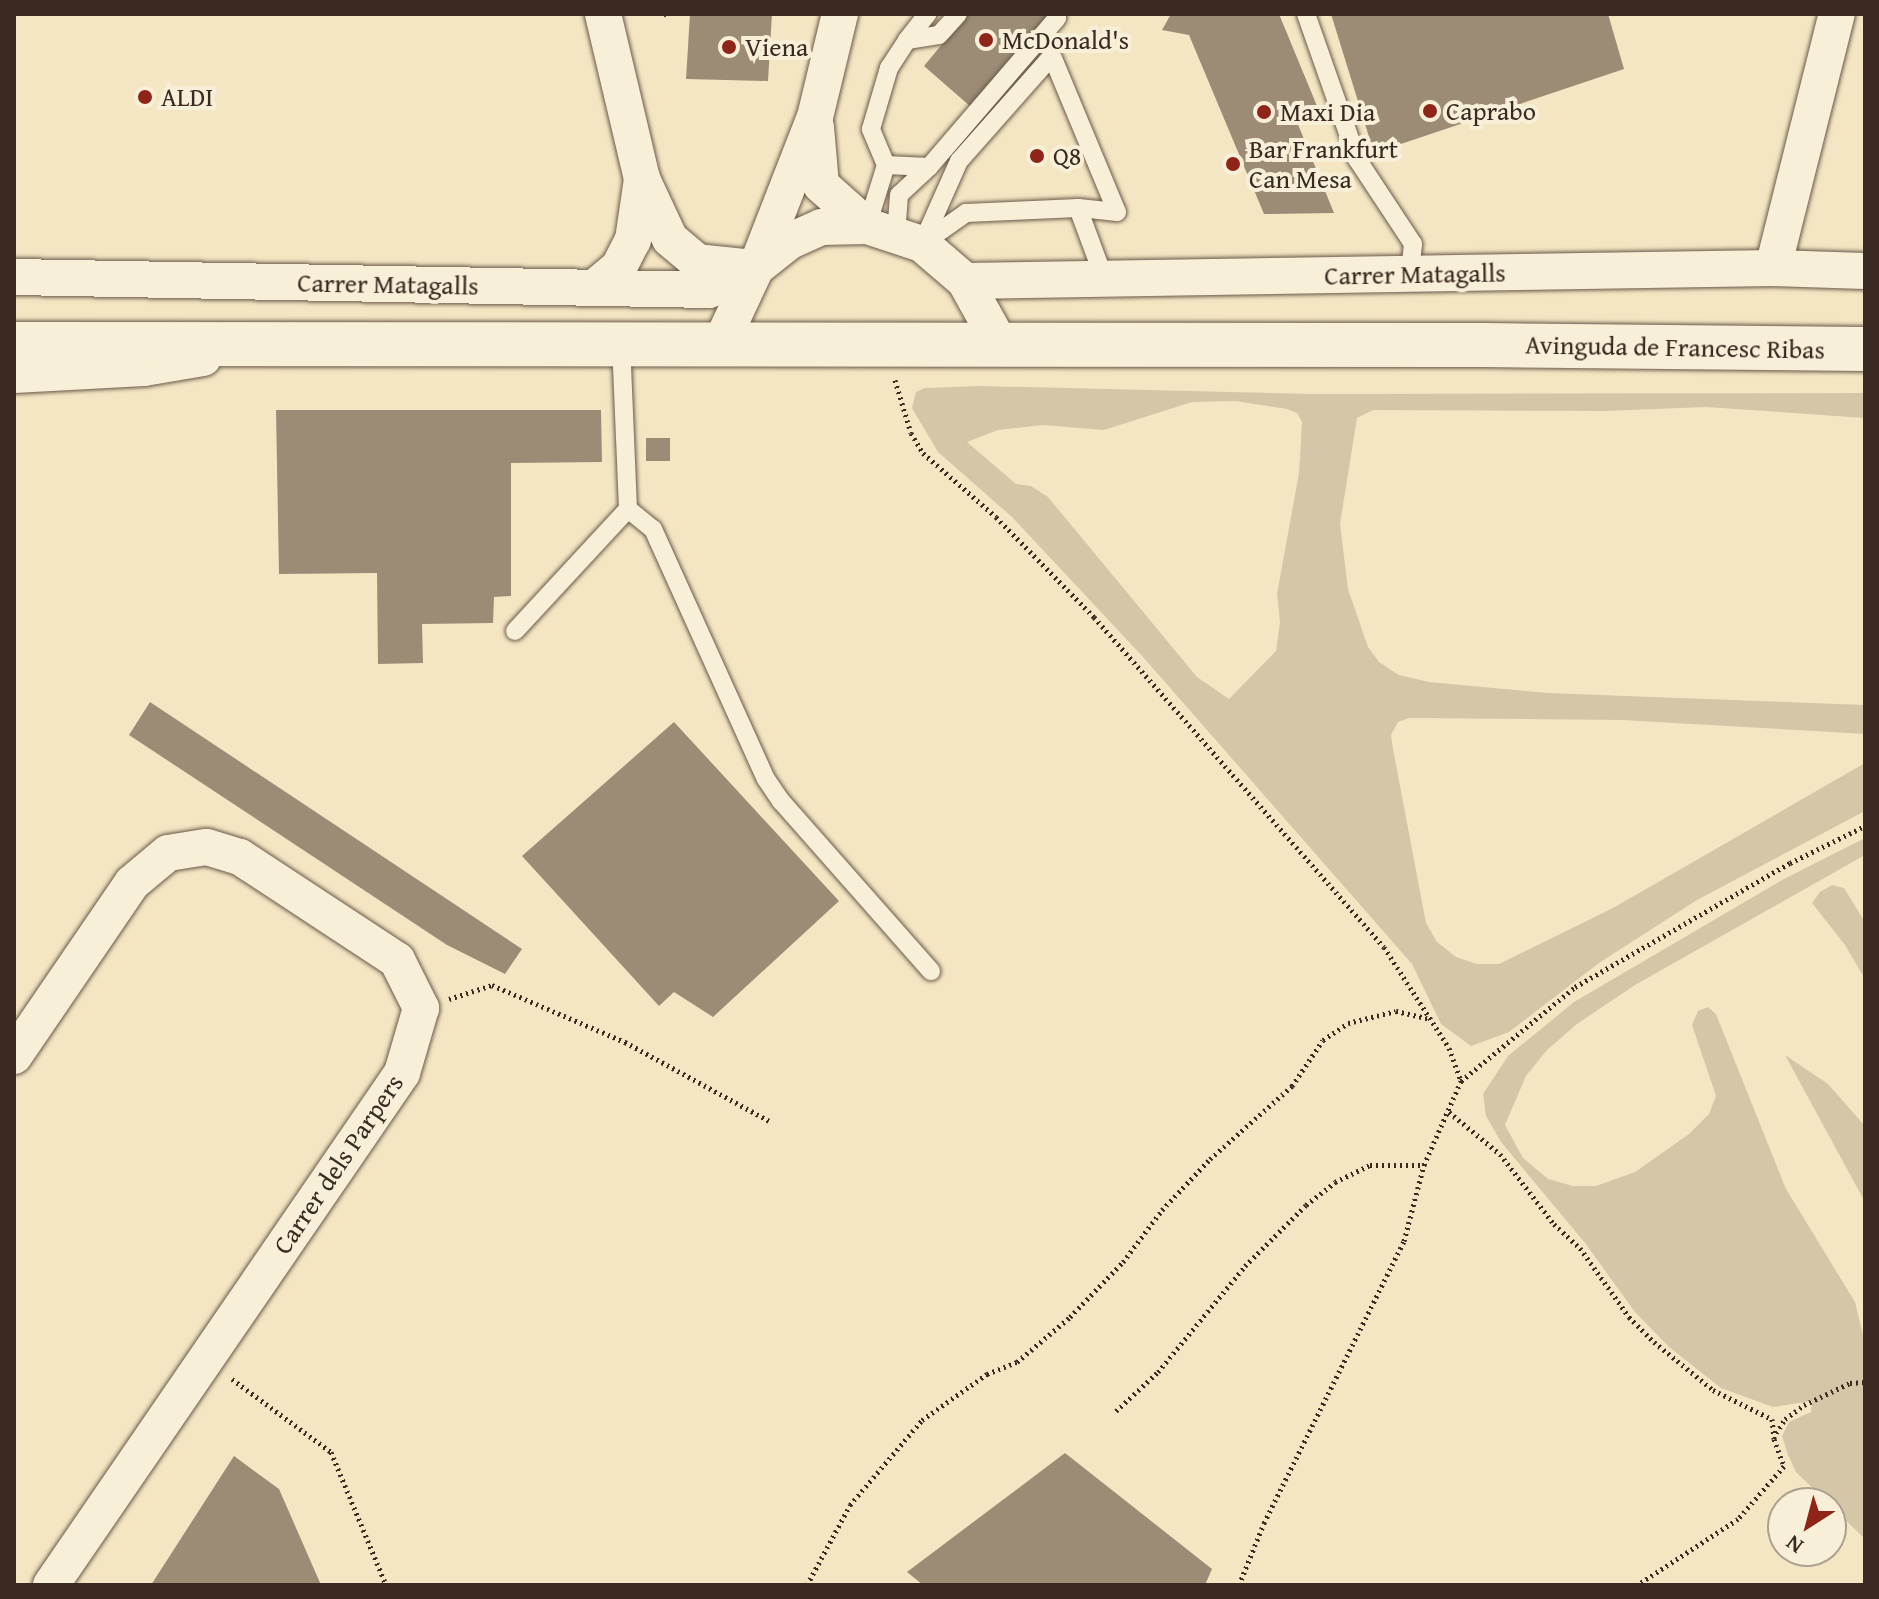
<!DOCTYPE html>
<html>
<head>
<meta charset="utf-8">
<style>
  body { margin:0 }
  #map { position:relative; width:1879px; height:1599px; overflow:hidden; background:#f5e6c3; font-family:"Gentium Book Plus",serif }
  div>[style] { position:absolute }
  .green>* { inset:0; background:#d5c6a8 }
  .building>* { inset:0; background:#9c8c76 }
  .path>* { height:5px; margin-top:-2.5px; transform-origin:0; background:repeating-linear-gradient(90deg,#3b2a22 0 2px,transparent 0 6px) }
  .roads { filter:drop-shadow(0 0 2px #6a594a) drop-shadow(0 0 2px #6a594a) }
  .lane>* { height:18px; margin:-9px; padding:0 9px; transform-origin:9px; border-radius:9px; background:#f8efd8 }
  .street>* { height:36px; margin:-18px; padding:0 18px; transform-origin:18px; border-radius:18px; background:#f8efd8 }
  .secondary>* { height:44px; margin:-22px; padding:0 22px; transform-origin:22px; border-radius:22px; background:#f8efd8 }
  .dots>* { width:22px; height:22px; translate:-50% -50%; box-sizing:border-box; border:4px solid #f8efd8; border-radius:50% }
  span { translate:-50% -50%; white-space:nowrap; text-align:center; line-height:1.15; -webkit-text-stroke:8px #f8efd8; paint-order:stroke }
  .poi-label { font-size:26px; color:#3b2a22 }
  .left { translate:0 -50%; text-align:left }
  .street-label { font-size:26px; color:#3b2a22 }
  .frame { position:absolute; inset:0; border:16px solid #3b2a22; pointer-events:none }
  .north { position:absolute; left:1767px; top:1487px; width:80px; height:80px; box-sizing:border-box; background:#f8efd8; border:2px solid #aca08f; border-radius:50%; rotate:216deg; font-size:22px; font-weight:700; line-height:32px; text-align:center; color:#3b2a22 }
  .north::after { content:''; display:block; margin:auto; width:28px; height:36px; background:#8f2418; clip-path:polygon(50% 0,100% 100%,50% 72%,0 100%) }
</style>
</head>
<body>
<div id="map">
  <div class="green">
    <div style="clip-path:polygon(evenodd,980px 386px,1315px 394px,1865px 393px,1865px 418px,1706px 407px,1605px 411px,1373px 410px,1357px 418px,1340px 524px,1348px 589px,1368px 647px,1379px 662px,1399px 675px,1429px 682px,1547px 693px,1865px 705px,1865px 734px,1622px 720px,1409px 718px,1398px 722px,1391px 735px,1393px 749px,1426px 923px,1437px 942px,1456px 957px,1477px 964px,1499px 964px,1613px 908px,1865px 763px,1865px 811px,1697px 900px,1599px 963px,1509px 1032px,1471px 1046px,1441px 1024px,1412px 964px,1143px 657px,1012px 517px,938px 452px,912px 408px,916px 392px,925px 388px,980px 386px,1235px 401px,1287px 409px,1297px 413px,1302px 422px,1299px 473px,1277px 594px,1280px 622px,1276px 651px,1229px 699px,1197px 677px,1048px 497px,1031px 486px,1016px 484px,967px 442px,998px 430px,1043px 425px,1104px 430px,1192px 402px,1235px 401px)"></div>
    <div style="clip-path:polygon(1865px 838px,1865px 855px,1635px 985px,1577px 1024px,1547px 1050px,1526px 1076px,1505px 1125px,1523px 1158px,1548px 1179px,1573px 1186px,1596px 1186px,1635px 1172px,1689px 1134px,1709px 1114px,1716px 1096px,1692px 1025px,1698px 1011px,1708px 1007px,1716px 1014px,1786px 1189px,1855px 1302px,1865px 1343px,1865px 1539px,1796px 1472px,1788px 1455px,1782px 1436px,1789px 1422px,1811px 1412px,1812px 1401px,1773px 1407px,1721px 1388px,1669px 1347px,1635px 1312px,1585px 1243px,1501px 1142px,1486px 1116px,1483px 1094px,1508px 1056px,1574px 1002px,1782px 880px)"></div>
    <div style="clip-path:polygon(1832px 885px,1844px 888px,1865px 922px,1865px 979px,1845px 945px,1812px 903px,1820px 892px)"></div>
    <div style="clip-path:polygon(1785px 1055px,1828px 1084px,1865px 1126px,1865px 1202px)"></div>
  </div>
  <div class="building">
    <div style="clip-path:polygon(690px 14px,772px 14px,768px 81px,686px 79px)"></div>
    <div style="clip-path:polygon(967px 14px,1049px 14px,971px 107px,924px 66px)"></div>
    <div style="clip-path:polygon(1171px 14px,1279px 14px,1317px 106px,1295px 117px,1334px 213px,1264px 214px,1189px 35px,1162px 30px)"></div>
    <div style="clip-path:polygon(1331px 14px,1608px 14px,1624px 69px,1374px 153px)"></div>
    <div style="clip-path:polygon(276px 410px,601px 410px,602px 462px,511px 463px,511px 596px,494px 597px,493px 623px,422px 624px,423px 663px,378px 664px,377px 573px,279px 574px)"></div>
    <div style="clip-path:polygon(646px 438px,670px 438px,670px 461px,646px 461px)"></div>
    <div style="clip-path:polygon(150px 702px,522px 949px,505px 974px,447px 945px,129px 735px)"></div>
    <div style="clip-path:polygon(674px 722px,839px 901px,713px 1017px,674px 992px,659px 1006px,522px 856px)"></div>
    <div style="clip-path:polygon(1065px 1453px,1212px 1569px,1205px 1585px,923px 1585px,907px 1572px)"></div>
    <div style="clip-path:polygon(234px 1456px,279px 1489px,321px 1585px,151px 1585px)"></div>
  </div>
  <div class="path">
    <div style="left:666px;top:14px;width:2px;rotate:63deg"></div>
    <div style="left:895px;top:380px;width:55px;rotate:73.2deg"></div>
    <div style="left:911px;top:433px;width:23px;rotate:59deg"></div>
    <div style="left:923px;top:453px;width:97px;rotate:41.2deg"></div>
    <div style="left:996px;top:517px;width:140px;rotate:45.6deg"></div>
    <div style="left:1094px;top:617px;width:439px;rotate:48.7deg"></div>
    <div style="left:1384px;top:947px;width:120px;rotate:57.2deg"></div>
    <div style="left:1449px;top:1048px;width:35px;rotate:70deg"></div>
    <div style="left:449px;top:999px;width:45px;rotate:-18deg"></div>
    <div style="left:492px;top:985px;width:145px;rotate:23.2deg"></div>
    <div style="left:625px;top:1042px;width:164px;rotate:28.7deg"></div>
    <div style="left:1449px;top:1112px;width:66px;rotate:39.5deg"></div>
    <div style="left:1500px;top:1154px;width:88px;rotate:52.4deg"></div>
    <div style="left:1554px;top:1224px;width:35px;rotate:43deg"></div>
    <div style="left:1580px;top:1248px;width:85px;rotate:54.6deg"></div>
    <div style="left:1629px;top:1317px;width:35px;rotate:45deg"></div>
    <div style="left:1654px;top:1342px;width:76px;rotate:39.1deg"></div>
    <div style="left:1713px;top:1390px;width:66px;rotate:26.2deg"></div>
    <div style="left:1772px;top:1419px;width:20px;rotate:84deg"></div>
    <div style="left:1774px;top:1439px;width:29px;rotate:70deg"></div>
    <div style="left:1784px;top:1466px;width:70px;rotate:131deg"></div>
    <div style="left:1738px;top:1519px;width:121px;rotate:146.8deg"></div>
    <div style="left:232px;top:1379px;width:123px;rotate:36.4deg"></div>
    <div style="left:331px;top:1452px;width:144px;rotate:67.5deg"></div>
    <div style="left:1116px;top:1411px;width:57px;rotate:-42.9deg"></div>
    <div style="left:1158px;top:1372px;width:137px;rotate:-50.6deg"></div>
    <div style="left:1245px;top:1266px;width:86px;rotate:-45deg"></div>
    <div style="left:1306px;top:1205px;width:37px;rotate:-38deg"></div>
    <div style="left:1335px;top:1182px;width:39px;rotate:-26deg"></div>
    <div style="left:1370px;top:1165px;width:54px"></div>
    <div style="left:1776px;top:1433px;width:17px;rotate:-57deg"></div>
    <div style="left:1785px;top:1419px;width:24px;rotate:-36deg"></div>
    <div style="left:1804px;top:1405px;width:51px;rotate:-25.6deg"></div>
    <div style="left:1850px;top:1383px;width:15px;rotate:-4deg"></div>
    <div style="left:807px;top:1585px;width:91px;rotate:-61.7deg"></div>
    <div style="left:850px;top:1505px;width:111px;rotate:-49.7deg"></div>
    <div style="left:922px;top:1420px;width:80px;rotate:-35.3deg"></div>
    <div style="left:987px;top:1374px;width:32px;rotate:-22deg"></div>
    <div style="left:1017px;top:1362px;width:70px;rotate:-40.3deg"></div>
    <div style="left:1070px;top:1317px;width:76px;rotate:-46.1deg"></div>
    <div style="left:1123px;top:1262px;width:65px;rotate:-53.1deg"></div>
    <div style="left:1162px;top:1210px;width:70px;rotate:-46.7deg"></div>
    <div style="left:1210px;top:1159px;width:110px;rotate:-41.7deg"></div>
    <div style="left:1292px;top:1086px;width:55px;rotate:-56deg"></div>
    <div style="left:1323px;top:1040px;width:30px;rotate:-34deg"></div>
    <div style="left:1348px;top:1023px;width:49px;rotate:-14deg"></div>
    <div style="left:1396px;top:1011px;width:32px;rotate:13deg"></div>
    <div style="left:1239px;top:1585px;width:67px;rotate:-68deg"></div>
    <div style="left:1264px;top:1523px;width:315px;rotate:-63.6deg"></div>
    <div style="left:1404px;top:1241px;width:79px;rotate:-75.3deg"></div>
    <div style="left:1424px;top:1165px;width:92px;rotate:-66.2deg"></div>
    <div style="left:1461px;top:1081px;width:148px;rotate:-39.5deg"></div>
    <div style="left:1575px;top:987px;width:248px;rotate:-30deg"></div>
    <div style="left:1790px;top:863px;width:84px;rotate:-26.3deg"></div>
  </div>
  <div class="roads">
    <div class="lane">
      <div style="left:1306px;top:14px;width:154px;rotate:70.6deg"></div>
      <div style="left:1357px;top:159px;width:102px;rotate:56.6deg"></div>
      <div style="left:1413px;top:244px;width:30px;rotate:96deg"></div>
      <div style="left:907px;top:40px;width:33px;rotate:-52deg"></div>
      <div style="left:886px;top:165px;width:43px;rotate:2.7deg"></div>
      <div style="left:867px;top:226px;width:64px;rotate:-72.7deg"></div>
      <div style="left:886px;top:165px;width:39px;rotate:-113deg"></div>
      <div style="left:871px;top:129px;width:64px;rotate:-73.6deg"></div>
      <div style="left:889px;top:68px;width:33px;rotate:-57deg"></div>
      <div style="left:907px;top:40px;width:32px;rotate:-9deg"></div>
      <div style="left:939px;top:35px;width:28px;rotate:-48deg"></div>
      <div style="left:896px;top:235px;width:40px;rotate:-85.7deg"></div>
      <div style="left:899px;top:195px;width:41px;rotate:-43deg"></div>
      <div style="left:929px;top:167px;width:196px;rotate:-49.3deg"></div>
      <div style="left:1057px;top:18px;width:4px;rotate:-90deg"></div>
      <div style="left:922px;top:244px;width:91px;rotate:-66deg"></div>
      <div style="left:959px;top:161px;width:140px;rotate:-48.5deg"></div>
      <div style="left:1052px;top:56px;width:169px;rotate:67.4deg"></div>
      <div style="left:1117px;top:212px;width:39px;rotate:-174deg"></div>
      <div style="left:1078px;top:208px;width:75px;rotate:69.6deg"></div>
      <div style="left:922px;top:244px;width:54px;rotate:-35.2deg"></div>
      <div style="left:966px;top:213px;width:112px;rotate:-2.6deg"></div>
      <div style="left:628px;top:509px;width:32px;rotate:39deg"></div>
      <div style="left:653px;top:529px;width:274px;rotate:65.7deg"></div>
      <div style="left:766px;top:779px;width:27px;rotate:56deg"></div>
      <div style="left:781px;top:801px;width:227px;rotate:48.6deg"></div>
      <div style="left:515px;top:631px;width:166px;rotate:-47.2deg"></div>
      <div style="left:628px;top:509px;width:164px;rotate:-92.4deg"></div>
    </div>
    <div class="street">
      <div style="left:603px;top:14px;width:170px;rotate:76.7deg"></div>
      <div style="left:642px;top:179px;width:66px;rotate:65deg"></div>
      <div style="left:670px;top:239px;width:35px;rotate:40deg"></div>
      <div style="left:697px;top:262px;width:58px;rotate:5.9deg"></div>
      <div style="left:816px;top:127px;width:58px;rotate:85.1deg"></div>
      <div style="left:821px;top:185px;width:62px;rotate:41.7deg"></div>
      <div style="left:1773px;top:268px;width:262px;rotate:-75.9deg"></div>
      <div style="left:14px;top:277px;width:695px;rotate:1.07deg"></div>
      <div style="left:709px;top:290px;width:52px;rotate:-25.1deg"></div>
      <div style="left:756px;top:268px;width:43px;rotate:-38.5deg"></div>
      <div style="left:790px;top:241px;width:34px;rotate:-24deg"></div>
      <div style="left:821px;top:227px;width:46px;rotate:-1.2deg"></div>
      <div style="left:867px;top:226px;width:58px;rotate:18.1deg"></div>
      <div style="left:922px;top:244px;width:57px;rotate:40.7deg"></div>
      <div style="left:965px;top:281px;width:72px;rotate:60.9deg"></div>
      <div style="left:965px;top:281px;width:808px;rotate:-0.92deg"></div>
      <div style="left:1773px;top:268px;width:92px;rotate:1.9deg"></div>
      <div style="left:594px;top:288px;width:33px;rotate:-40deg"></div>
      <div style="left:619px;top:267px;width:30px;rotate:-63deg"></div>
      <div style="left:633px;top:240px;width:62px;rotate:-81.6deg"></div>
      <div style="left:719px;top:347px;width:87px;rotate:-64.9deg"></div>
      <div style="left:756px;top:268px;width:162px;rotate:-68.7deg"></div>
      <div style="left:815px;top:117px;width:106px;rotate:-76.4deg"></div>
      <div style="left:14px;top:375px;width:130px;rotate:-3.1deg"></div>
      <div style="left:144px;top:368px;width:60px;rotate:-9.6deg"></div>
      <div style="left:14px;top:1056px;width:209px;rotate:-55.7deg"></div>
      <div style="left:132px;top:883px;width:47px;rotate:-39.8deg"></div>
      <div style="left:168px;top:853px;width:39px;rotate:-9deg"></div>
      <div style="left:207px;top:847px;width:34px;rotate:17deg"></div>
      <div style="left:240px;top:857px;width:188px;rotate:33.3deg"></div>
      <div style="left:397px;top:960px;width:54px;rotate:63.4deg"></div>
      <div style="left:421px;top:1008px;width:68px;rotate:106.3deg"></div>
      <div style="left:402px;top:1073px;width:621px;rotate:124.43deg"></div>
    </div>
    <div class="secondary">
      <div style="left:14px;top:344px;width:1470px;rotate:0.04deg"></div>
      <div style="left:1484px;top:345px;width:381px;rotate:0.6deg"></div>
    </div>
  </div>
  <div class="dots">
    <div style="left:986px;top:40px;background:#8f2418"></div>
    <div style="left:729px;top:47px;background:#8f2418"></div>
    <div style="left:145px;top:97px;background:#8f2418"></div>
    <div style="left:1430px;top:111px;background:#8f2418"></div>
    <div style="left:1264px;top:112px;background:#8f2418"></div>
    <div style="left:1037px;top:156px;background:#8f2418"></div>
    <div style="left:1233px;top:164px;background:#8f2418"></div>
  </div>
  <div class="poi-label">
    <span class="left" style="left:1002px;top:40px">McDonald's</span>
    <span class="left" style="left:745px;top:47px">Viena</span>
    <span class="left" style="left:161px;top:97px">ALDI</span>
    <span class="left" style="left:1446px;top:111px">Caprabo</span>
    <span class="left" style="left:1280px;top:112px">Maxi Dia</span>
    <span class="left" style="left:1249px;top:164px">Bar Frankfurt<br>Can Mesa</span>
    <span class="left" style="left:1053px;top:156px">Q8</span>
  </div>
  <div class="street-label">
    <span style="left:1415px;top:274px;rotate:-1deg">Carrer Matagalls</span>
    <span style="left:388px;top:284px;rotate:1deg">Carrer Matagalls</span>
    <span style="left:1675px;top:347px;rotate:1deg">Avinguda de Francesc Ribas</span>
    <span style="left:338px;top:1164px;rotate:-56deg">Carrer dels Parpers</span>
  </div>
  <div class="frame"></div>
  <div class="north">N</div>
</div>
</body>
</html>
